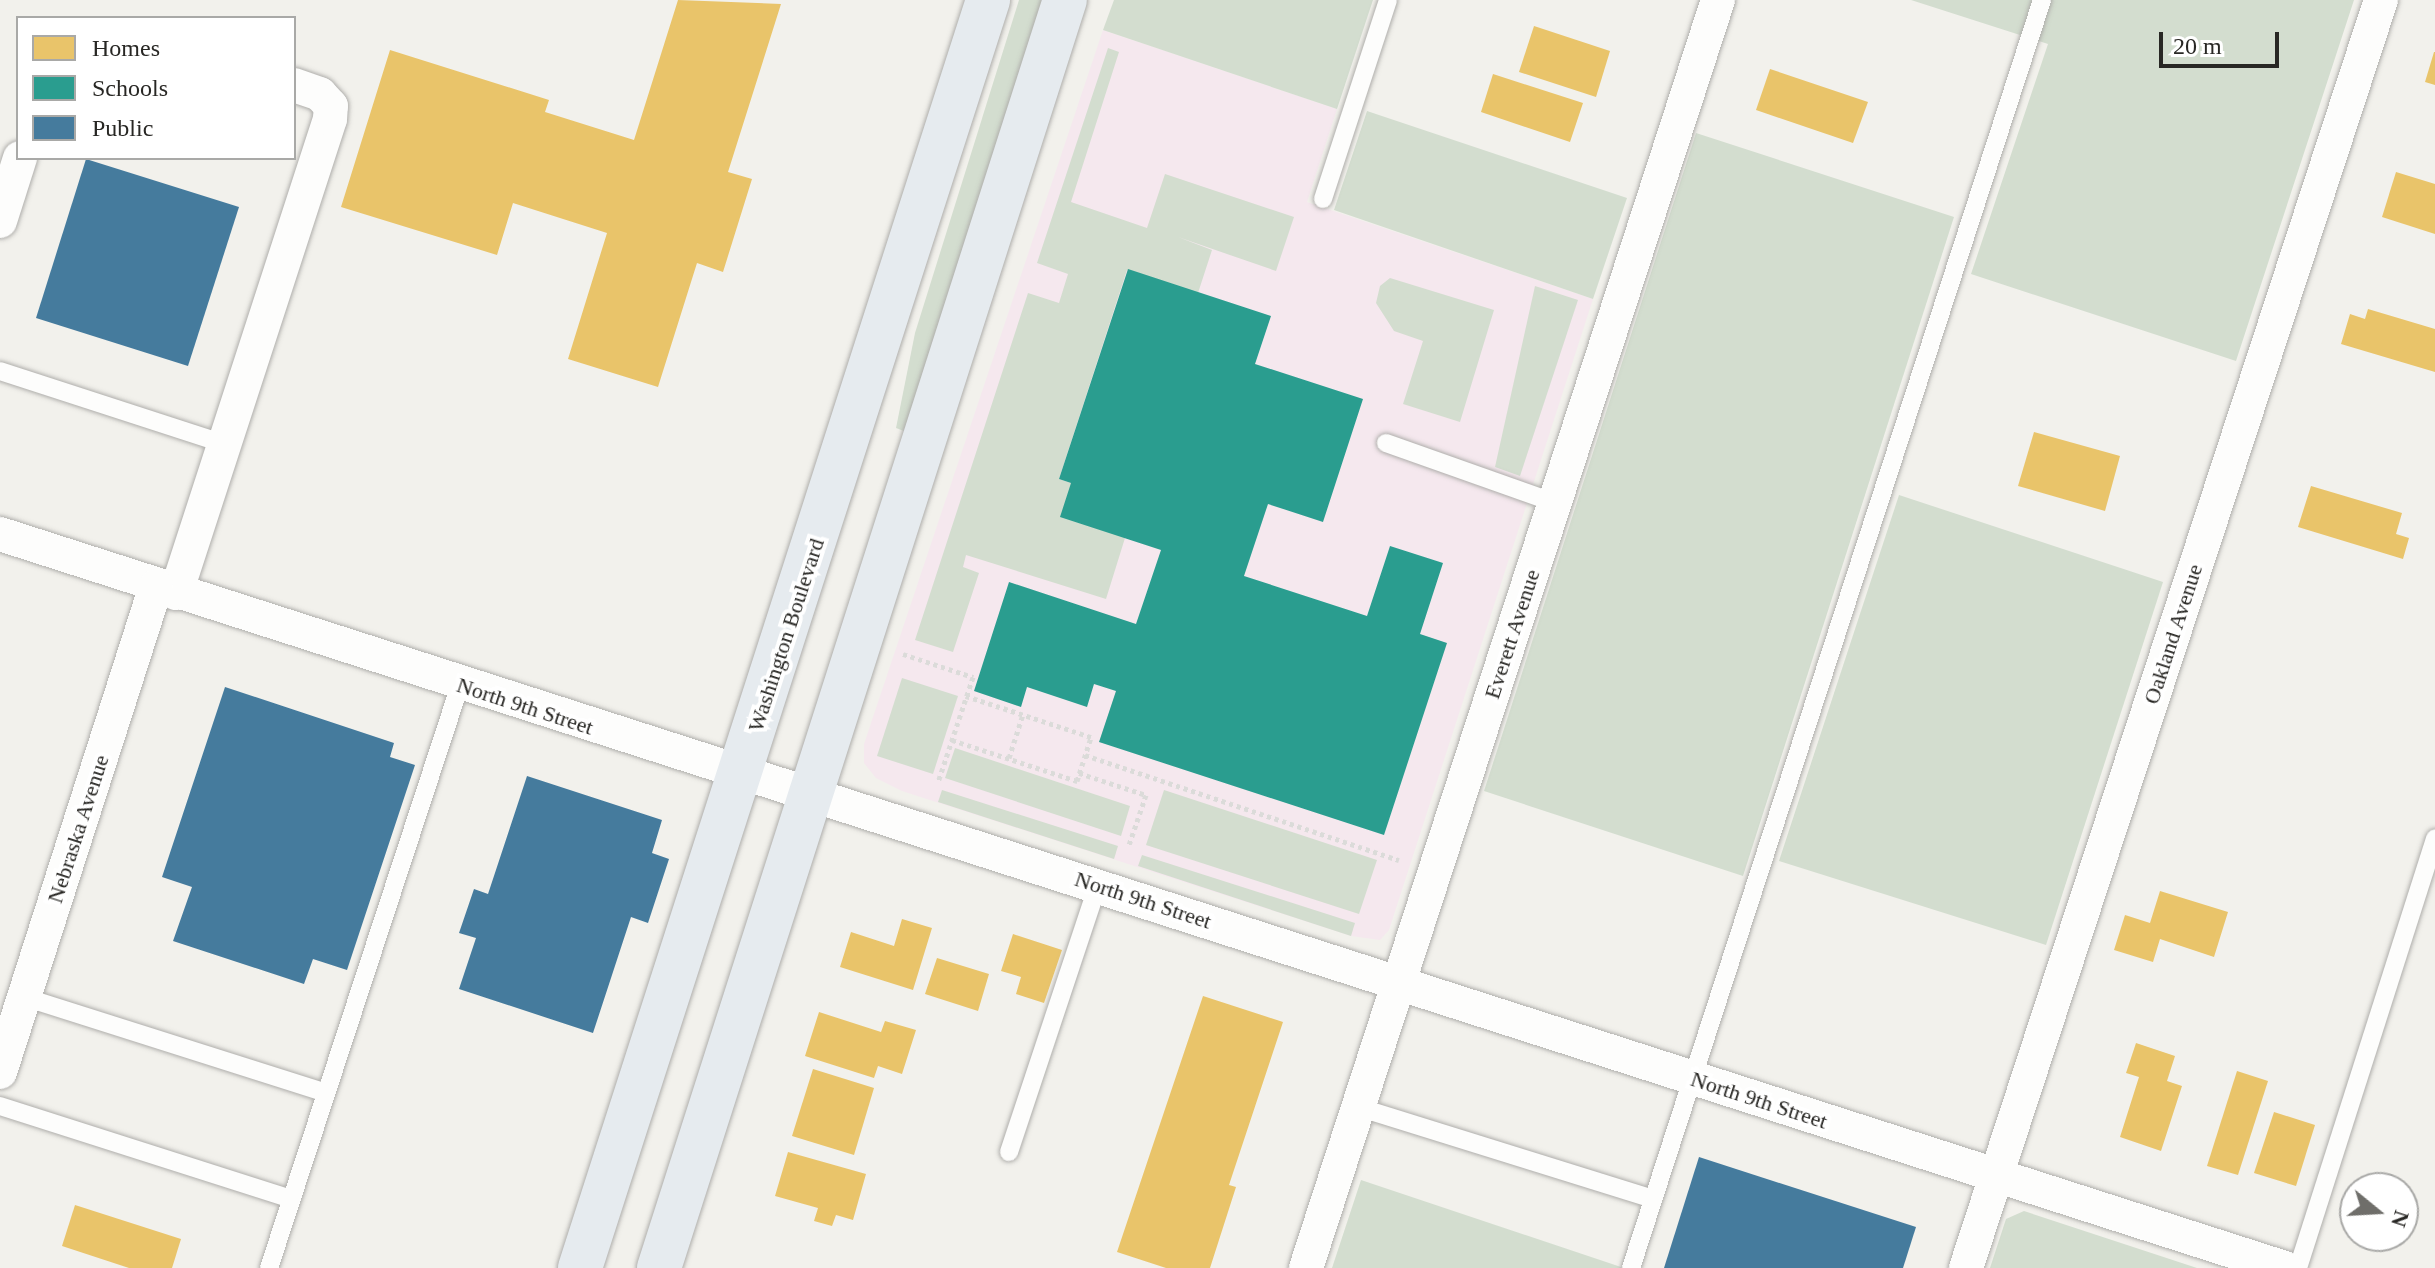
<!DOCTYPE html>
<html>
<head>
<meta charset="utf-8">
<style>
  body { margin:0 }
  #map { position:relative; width:2435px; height:1268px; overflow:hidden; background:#f2f1ec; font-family:Georgia,serif }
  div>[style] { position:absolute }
  .education>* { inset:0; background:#f5e8ee }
  .green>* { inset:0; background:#d3ddcf }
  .homes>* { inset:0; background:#e9c46a }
  .schools>* { inset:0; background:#2a9d8f }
  .public>* { inset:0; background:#457b9d }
  .path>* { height:5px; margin-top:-2.5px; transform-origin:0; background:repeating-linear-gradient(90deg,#dbdbd9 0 4px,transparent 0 8px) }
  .roads { filter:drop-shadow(0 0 2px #afaeab) drop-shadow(0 0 2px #afaeab) }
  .lane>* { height:18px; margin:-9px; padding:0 9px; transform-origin:9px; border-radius:9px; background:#fdfdfc }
  .street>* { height:34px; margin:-17px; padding:0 17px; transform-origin:17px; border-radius:17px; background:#fdfdfc }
  .primary>* { height:44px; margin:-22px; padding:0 22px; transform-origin:22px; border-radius:22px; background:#e6ebef }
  span { translate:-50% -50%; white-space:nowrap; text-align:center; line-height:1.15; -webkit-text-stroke:8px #fff; paint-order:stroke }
  .street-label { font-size:22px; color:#282724 }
  .legend { position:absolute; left:16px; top:16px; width:280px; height:144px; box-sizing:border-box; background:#fff; border:2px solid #a9a9a7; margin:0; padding:10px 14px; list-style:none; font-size:24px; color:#282724 }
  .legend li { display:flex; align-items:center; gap:16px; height:40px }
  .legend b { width:40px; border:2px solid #a9a9a7 }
  .north { position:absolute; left:2339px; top:1172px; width:80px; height:80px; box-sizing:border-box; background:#fff; border:2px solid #a9a9a7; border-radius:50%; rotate:108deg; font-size:22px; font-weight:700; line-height:32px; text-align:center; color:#282724 }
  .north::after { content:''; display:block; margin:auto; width:28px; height:36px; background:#6f6e6a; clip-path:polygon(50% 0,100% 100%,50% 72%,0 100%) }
  .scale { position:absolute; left:2159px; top:32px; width:120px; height:36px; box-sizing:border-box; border:4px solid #282724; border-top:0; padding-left:10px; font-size:24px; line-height:28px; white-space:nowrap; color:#282724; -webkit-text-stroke:6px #fff; paint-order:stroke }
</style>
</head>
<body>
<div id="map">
  <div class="education">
    <div style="clip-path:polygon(1103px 30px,1337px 109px,1307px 202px,1593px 299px,1389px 930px,1380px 940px,1351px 936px,902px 791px,876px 778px,864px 763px,864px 744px)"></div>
  </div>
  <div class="green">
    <div style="clip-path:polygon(1019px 0,1043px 0,912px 434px,896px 428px,915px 333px)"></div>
    <div style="clip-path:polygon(1114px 0,1373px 0,1337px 109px,1103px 30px)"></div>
    <div style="clip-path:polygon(1911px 0,2354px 0,2236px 361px,1971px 274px,2048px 44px)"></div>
    <div style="clip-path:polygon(1108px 48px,1119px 52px,1071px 202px,1147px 228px,1165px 174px,1294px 217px,1276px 271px,1178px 237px,1212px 250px,1198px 293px,1127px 270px,1059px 479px,1071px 483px,1125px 538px,1106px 599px,966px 555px,963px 567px,979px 573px,953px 652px,915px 640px,1028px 293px,1059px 303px,1068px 274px,1037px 263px)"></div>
    <div style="clip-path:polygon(1367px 111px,1627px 198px,1593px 299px,1334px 210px)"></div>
    <div style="clip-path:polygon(1696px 133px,1954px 217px,1743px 876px,1484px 791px)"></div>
    <div style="clip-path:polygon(1390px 278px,1494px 310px,1460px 422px,1403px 404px,1423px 341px,1394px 331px,1376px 303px,1380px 286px)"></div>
    <div style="clip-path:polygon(1535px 286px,1578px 300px,1520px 476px,1495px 467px)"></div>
    <div style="clip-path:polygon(1899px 495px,2163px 582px,2046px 945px,1779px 861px)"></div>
    <div style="clip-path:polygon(902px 678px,958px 696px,933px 774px,877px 756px)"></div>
    <div style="clip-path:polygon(955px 748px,1130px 806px,1121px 836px,945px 778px)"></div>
    <div style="clip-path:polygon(942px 790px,1118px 846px,1114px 859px,938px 802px)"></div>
    <div style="clip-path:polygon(1164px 790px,1377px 860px,1359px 914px,1146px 845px)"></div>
    <div style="clip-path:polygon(1142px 855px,1355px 923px,1351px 936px,1138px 866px)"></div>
    <div style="clip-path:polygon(1361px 1180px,1621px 1267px,1621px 1268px,1332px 1268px)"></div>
    <div style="clip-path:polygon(2024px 1211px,2197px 1268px,1990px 1268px,2006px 1219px)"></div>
  </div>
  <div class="homes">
    <div style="clip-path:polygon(678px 0,781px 4px,728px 172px,752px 179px,723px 272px,697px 263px,658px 387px,568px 359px,607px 233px,513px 203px,497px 255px,341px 207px,390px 50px,549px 100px,545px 112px,634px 140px)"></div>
    <div style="clip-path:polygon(1534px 26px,1610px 51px,1596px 97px,1519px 72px)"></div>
    <div style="clip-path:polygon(2434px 52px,2435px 52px,2435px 85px,2425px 82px)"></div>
    <div style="clip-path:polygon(1770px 69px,1868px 102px,1853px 143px,1756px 110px)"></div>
    <div style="clip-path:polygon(1493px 74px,1583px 103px,1570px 142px,1481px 112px)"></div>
    <div style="clip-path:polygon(2396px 172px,2435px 184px,2435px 234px,2382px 217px)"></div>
    <div style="clip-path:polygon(2368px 309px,2435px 329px,2435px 372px,2341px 344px,2350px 314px,2365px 319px)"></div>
    <div style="clip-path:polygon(2034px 432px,2120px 456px,2105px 511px,2018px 486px)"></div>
    <div style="clip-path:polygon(2311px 486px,2402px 513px,2396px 534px,2409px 538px,2403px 559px,2298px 527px)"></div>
    <div style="clip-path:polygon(2160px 891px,2228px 912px,2214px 957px,2160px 939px,2153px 962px,2114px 950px,2125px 915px,2150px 923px)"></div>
    <div style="clip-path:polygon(902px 919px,932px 928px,913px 990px,840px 967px,851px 932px,894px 946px)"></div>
    <div style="clip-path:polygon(1013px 934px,1062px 950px,1044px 1003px,1016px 994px,1021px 977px,1001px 971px)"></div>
    <div style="clip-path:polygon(937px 958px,989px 974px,978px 1011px,925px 994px)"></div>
    <div style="clip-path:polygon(1203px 996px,1283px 1022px,1229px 1185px,1236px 1187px,1210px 1268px,1166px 1268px,1117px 1252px)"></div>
    <div style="clip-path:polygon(819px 1012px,881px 1032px,885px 1021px,916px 1030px,902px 1074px,878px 1066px,874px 1078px,805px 1056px)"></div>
    <div style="clip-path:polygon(2136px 1043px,2175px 1056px,2167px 1081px,2182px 1086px,2161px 1151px,2120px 1137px,2139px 1077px,2126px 1073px)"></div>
    <div style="clip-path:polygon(813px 1069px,874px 1088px,854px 1155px,792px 1136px)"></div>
    <div style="clip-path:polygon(2237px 1071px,2268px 1081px,2238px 1175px,2207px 1166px)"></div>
    <div style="clip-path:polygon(2274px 1112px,2315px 1125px,2296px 1186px,2254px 1173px)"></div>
    <div style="clip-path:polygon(788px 1152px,866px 1174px,853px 1220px,836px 1215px,832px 1226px,814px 1221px,818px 1208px,775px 1196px)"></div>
    <div style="clip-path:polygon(75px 1205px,181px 1239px,172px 1268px,129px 1268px,62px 1246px)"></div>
  </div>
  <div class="schools">
    <div style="clip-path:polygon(1128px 269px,1271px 316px,1255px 364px,1363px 399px,1323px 522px,1268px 504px,1244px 576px,1367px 616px,1390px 546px,1443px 563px,1420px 634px,1447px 643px,1384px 835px,1099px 742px,1116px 691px,1094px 684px,1087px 707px,1027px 687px,1021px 707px,974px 691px,1009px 582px,1136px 624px,1161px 550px,1060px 517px,1071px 483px,1059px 479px)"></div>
  </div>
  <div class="public">
    <div style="clip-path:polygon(86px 159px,239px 207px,188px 366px,36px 318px)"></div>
    <div style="clip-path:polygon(225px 687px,394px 743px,390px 757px,415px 765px,347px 970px,313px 959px,304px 984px,173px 941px,192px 887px,162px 877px)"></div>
    <div style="clip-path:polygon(527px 776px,662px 820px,652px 853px,669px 859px,648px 923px,631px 917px,593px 1033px,459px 989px,476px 938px,459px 933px,474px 889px,488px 894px)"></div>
    <div style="clip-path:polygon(1699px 1157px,1916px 1227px,1903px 1268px,1664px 1268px)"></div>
  </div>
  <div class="path">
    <div style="left:903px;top:654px;width:74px;rotate:18.2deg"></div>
    <div style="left:973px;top:677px;width:111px;rotate:108.4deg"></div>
    <div style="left:952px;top:740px;width:132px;rotate:18.2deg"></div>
    <div style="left:1077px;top:781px;width:46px;rotate:-72.3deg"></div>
    <div style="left:1091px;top:737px;width:132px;rotate:-161.8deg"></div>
    <div style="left:1085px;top:755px;width:331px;rotate:18.5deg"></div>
    <div style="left:1009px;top:758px;width:46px;rotate:-72.3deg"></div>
    <div style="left:1079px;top:773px;width:71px;rotate:18.2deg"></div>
    <div style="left:1146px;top:795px;width:53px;rotate:108.8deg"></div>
  </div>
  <div class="roads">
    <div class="lane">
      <div style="left:1323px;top:199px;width:209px;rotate:-71.9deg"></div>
      <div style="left:0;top:371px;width:237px;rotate:18deg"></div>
      <div style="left:1386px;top:443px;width:179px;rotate:19.5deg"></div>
      <div style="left:24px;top:997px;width:317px;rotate:17.6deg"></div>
      <div style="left:0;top:1106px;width:305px;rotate:17.7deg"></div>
      <div style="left:1358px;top:1107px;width:309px;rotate:17.3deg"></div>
      <div style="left:1009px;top:1152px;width:281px;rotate:-71.6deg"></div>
      <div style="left:269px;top:1268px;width:613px;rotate:-71.86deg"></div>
      <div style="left:1631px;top:1268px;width:1333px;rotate:-72.04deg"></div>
      <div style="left:2298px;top:1268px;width:451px;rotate:-72.3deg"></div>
    </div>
    <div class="street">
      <div style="left:0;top:221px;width:66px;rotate:-72.4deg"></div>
      <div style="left:0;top:534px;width:2400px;rotate:17.81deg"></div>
      <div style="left:176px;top:593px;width:498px;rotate:-72deg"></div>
      <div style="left:330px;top:119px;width:13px;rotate:-86deg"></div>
      <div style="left:331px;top:106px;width:16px;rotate:-133deg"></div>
      <div style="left:320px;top:94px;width:28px;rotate:-161deg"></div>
      <div style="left:0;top:1072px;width:510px;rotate:-72.2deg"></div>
      <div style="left:1306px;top:1268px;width:1333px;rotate:-72deg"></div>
      <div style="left:1966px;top:1268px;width:1334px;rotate:-71.88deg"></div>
    </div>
    <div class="primary">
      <div style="left:580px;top:1268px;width:1332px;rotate:-72.16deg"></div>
      <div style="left:659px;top:1268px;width:1331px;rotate:-72.25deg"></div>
    </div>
  </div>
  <div class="street-label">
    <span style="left:1512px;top:634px;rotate:-72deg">Everett Avenue</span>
    <span style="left:2173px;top:634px;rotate:-72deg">Oakland Avenue</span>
    <span style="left:786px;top:635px;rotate:-72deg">Washington Boulevard</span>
    <span style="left:525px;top:706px;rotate:18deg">North 9th Street</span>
    <span style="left:78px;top:829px;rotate:-72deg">Nebraska Avenue</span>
    <span style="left:1143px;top:900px;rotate:18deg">North 9th Street</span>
    <span style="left:1759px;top:1100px;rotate:18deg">North 9th Street</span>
  </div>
  <ul class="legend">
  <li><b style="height:22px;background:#e9c46a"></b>Homes</li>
  <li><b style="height:22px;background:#2a9d8f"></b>Schools</li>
  <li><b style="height:22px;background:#457b9d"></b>Public</li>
  </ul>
  <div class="north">N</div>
  <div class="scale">20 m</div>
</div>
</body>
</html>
